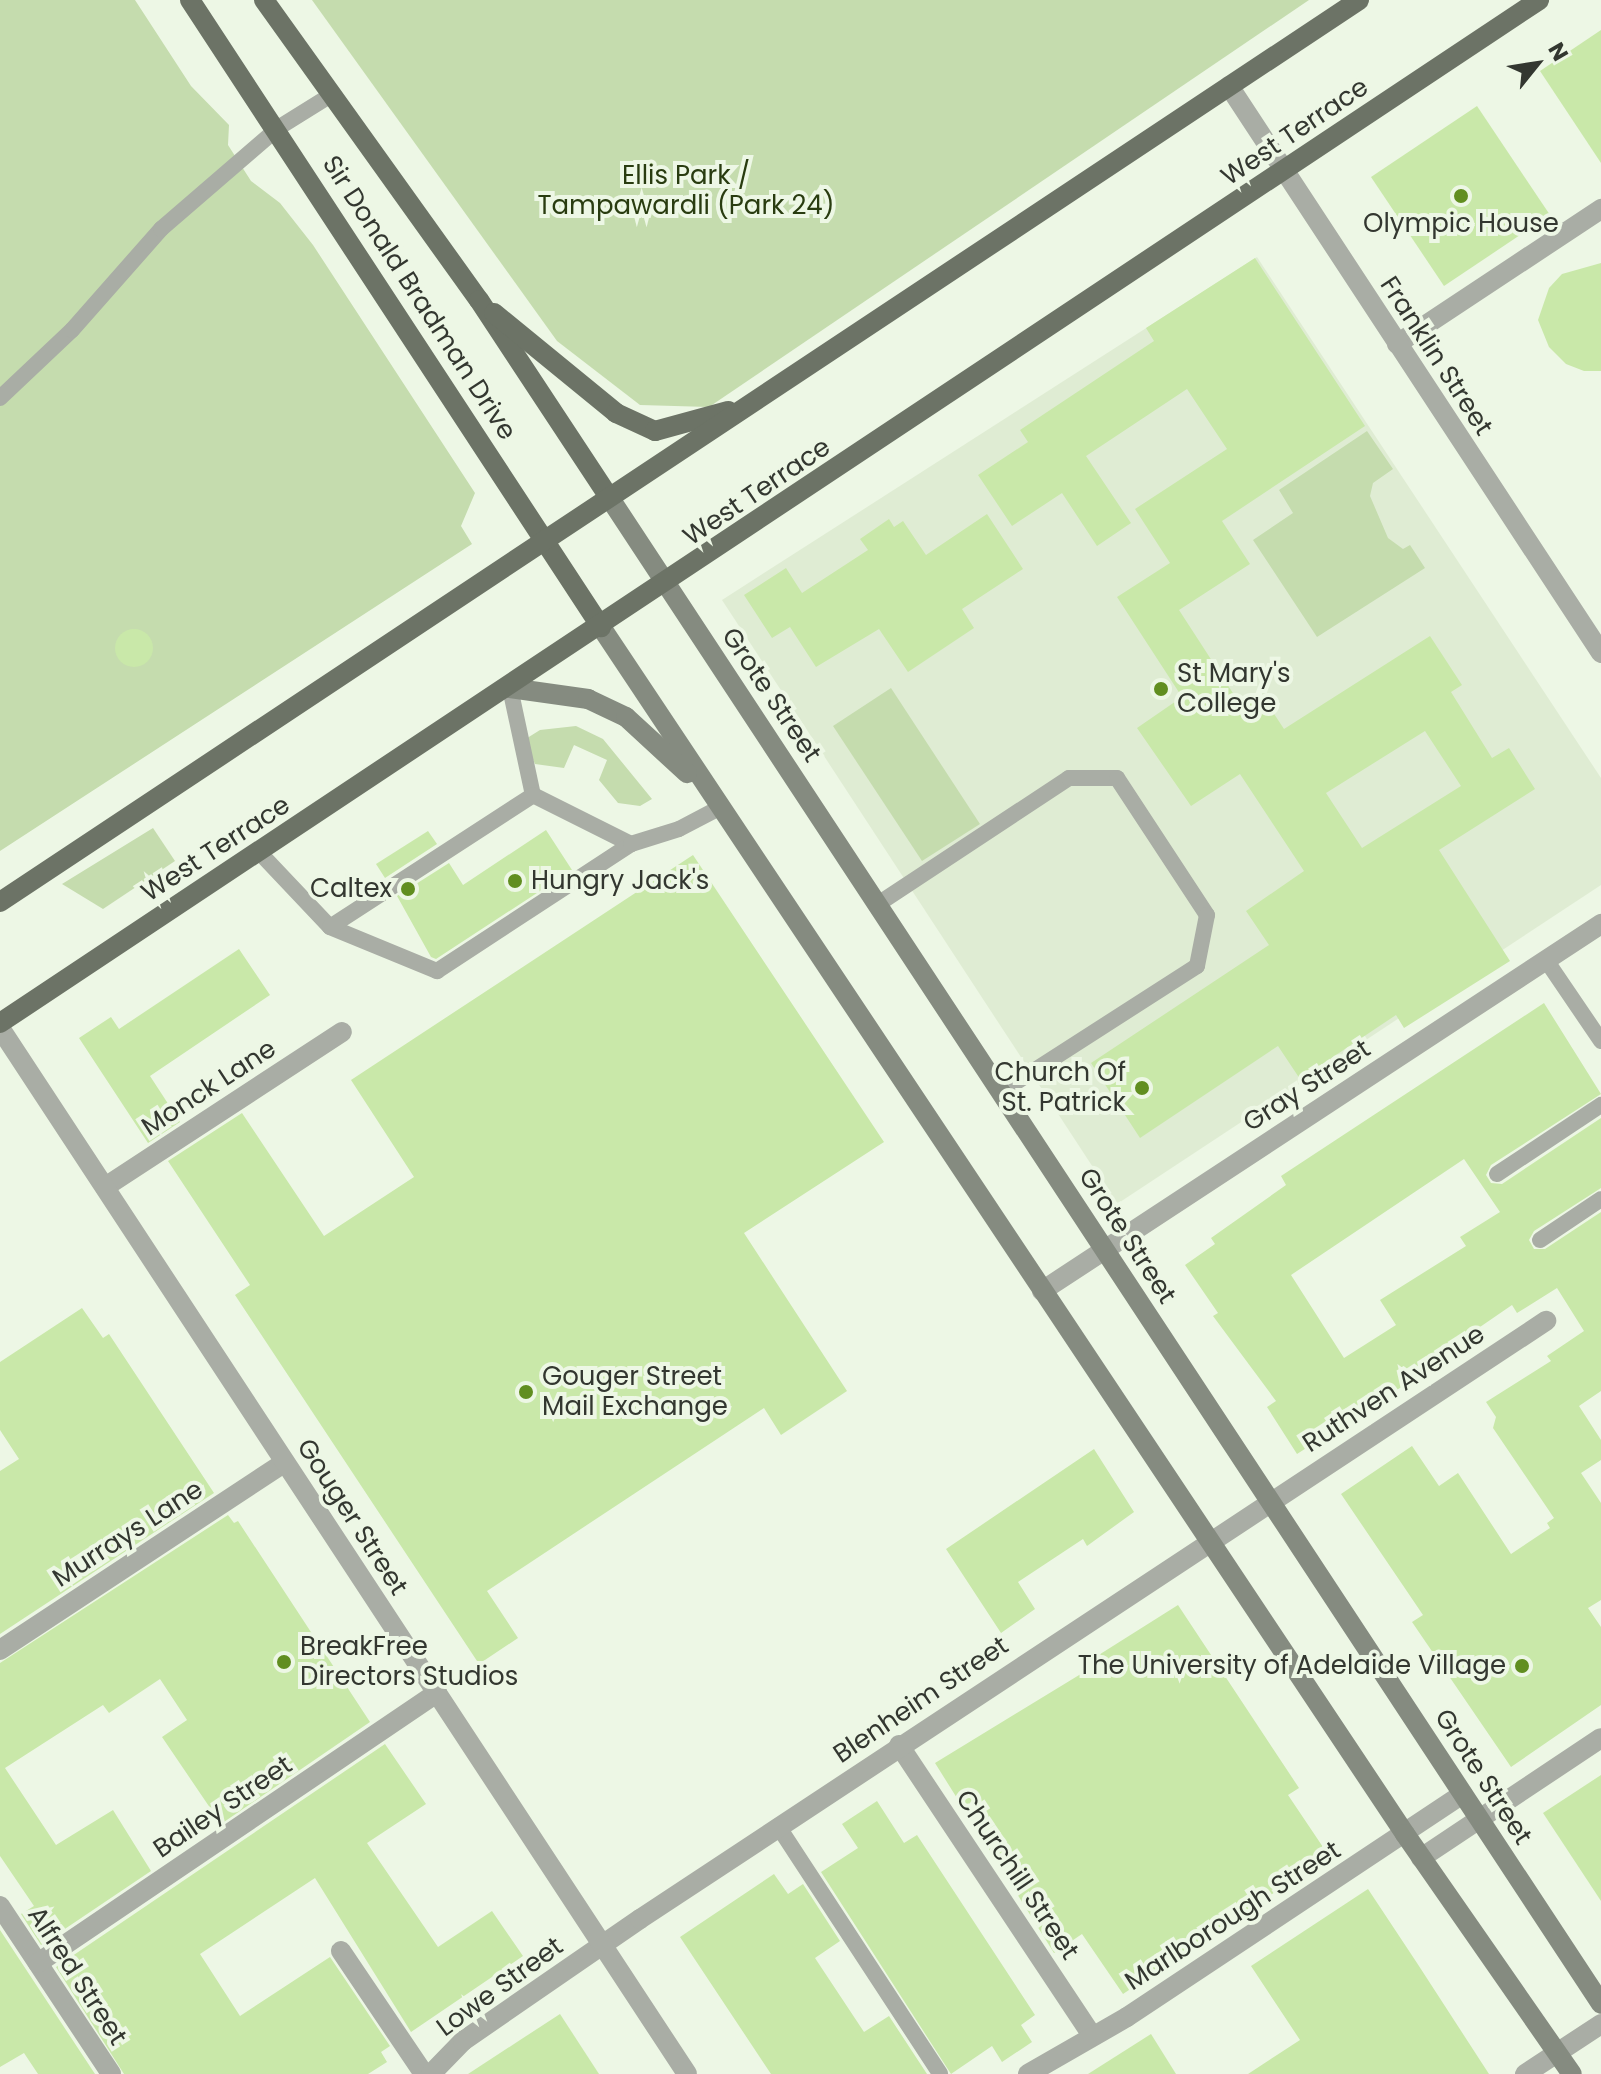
<!DOCTYPE html>
<html>
<head>
<meta charset="utf-8">
<style>
  body { margin:0 }
  #map { position:relative; width:1601px; height:2074px; overflow:hidden; background:#edf7e5; font-family:Poppins,sans-serif }
  div>[style] { position:absolute }
  .built>* { inset:0; background:#dfecd3 }
  .green>* { inset:0; background:#c5dcae }
  .building>* { inset:0; background:#c9e8a9 }
  .round { border-radius:50% }
  .service>* { height:16px; margin:-8px; padding:0 8px; transform-origin:8px; border-radius:8px; background:#a9ada5 }
  .minor>* { height:20px; margin:-10px; padding:0 10px; transform-origin:10px; border-radius:10px; background:#a9ada5 }
  .tertiary>* { height:20px; margin:-10px; padding:0 10px; transform-origin:10px; border-radius:10px; background:#a9ada5 }
  .secondary>* { height:20px; margin:-10px; padding:0 10px; transform-origin:10px; border-radius:10px; background:#858b80 }
  .primary>* { height:20px; margin:-10px; padding:0 10px; transform-origin:10px; border-radius:10px; background:#6c7366 }
  .dots>* { width:22px; height:22px; translate:-50% -50%; box-sizing:border-box; border:4px solid #edf7e5; border-radius:50% }
  span { translate:-50% -50%; white-space:nowrap; text-align:center; line-height:1.15; -webkit-text-stroke:8px #edf7e5; paint-order:stroke }
  .street-label { font-size:26px; color:#333730 }
  .park-label { font-size:26px; color:#293c10 }
  .poi-label { font-size:26px; color:#333730 }
  .left { translate:0 -50%; text-align:left }
  .right { translate:-100% -50%; text-align:right }
  .north { position:absolute; left:1497px; top:24px; width:80px; height:80px; -webkit-text-stroke:6px #edf7e5; paint-order:stroke; rotate:60deg; font-size:22px; font-weight:700; line-height:32px; text-align:center; color:#333730 }
  .north::after { content:''; display:block; margin:auto; width:28px; height:36px; background:#333730; clip-path:polygon(50% 0,100% 100%,50% 72%,0 100%) }
</style>
</head>
<body>
<div id="map">
  <div class="built">
    <div style="clip-path:polygon(1257px 257px,1601px 778px,1601px 885px,1117px 1204px,722px 600px)"></div>
  </div>
  <div class="green">
    <div style="clip-path:polygon(0 0,135px 0,191px 86px,229px 125px,228px 145px,251px 181px,280px 203px,313px 245px,475px 493px,461px 526px,472px 544px,0 851px)"></div>
    <div style="clip-path:polygon(312px 0,1309px 0,709px 407px,640px 405px,557px 341px)"></div>
    <div style="clip-path:polygon(1367px 431px,1393px 469px,1373px 483px,1370px 496px,1388px 538px,1403px 549px,1410px 545px,1425px 568px,1317px 637px,1253px 540px,1293px 513px,1279px 490px)"></div>
    <div style="clip-path:polygon(891px 688px,980px 824px,922px 861px,833px 726px)"></div>
    <div style="clip-path:polygon(576px 726px,603px 739px,652px 799px,640px 806px,618px 803px,599px 780px,607px 760px,574px 745px,564px 768px,535px 764px,524px 740px,540px 730px)"></div>
    <div style="clip-path:polygon(153px 828px,175px 861px,103px 909px,62px 884px)"></div>
  </div>
  <div class="building">
    <div style="clip-path:polygon(1601px 30px,1601px 163px,1540px 71px)"></div>
    <div style="clip-path:polygon(1477px 106px,1550px 215px,1444px 286px,1371px 177px)"></div>
    <div style="clip-path:polygon(evenodd,1255px 258px,1365px 426px,1222px 521px,1250px 564px,1179px 610px,1240px 704px,1259px 691px,1284px 729px,1430px 636px,1462px 685px,1451px 692px,1492px 758px,1509px 748px,1535px 789px,1439px 850px,1510px 961px,1404px 1028px,1396px 1015px,1300px 1079px,1278px 1046px,1140px 1138px,1091px 1063px,1269px 945px,1246px 911px,1304px 871px,1240px 774px,1191px 806px,1137px 728px,1182px 697px,1117px 597px,1170px 563px,1135px 509px,1227px 449px,1187px 389px,1086px 456px,1131px 523px,1097px 546px,1062px 493px,1012px 526px,978px 475px,1028px 442px,1020px 430px,1154px 341px,1146px 328px,1255px 258px,1425px 731px,1461px 786px,1362px 848px,1326px 793px,1425px 731px)"></div>
    <div style="clip-path:polygon(1601px 263px,1601px 371px,1584px 371px,1566px 364px,1549px 347px,1538px 320px,1549px 288px,1562px 274px)"></div>
    <div style="clip-path:polygon(987px 514px,1023px 569px,962px 609px,974px 628px,908px 672px,879px 629px,816px 667px,790px 627px,772px 638px,744px 595px,786px 568px,802px 593px,868px 550px,860px 539px,889px 519px,894px 527px,903px 521px,926px 555px)"></div>
    <div class="round" style="left:115px;top:629px;width:38px;height:38px"></div>
    <div style="clip-path:polygon(546px 830px,572px 870px,436px 959px,431px 957px,397px 896px,449px 863px,463px 885px)"></div>
    <div style="clip-path:polygon(428px 831px,437px 844px,385px 878px,376px 864px)"></div>
    <div style="clip-path:polygon(693px 855px,884px 1142px,744px 1233px,847px 1391px,781px 1435px,764px 1408px,487px 1591px,518px 1638px,479px 1664px,235px 1295px,250px 1285px,168px 1161px,242px 1113px,324px 1236px,414px 1177px,351px 1080px)"></div>
    <div style="clip-path:polygon(239px 949px,270px 995px,150px 1076px,180px 1122px,148px 1143px,79px 1038px,111px 1017px,119px 1029px)"></div>
    <div style="clip-path:polygon(evenodd,1544px 1003px,1601px 1094px,1491px 1165px,1486px 1175px,1491px 1183px,1502px 1184px,1601px 1118px,1601px 1188px,1534px 1231px,1529px 1240px,1534px 1249px,1545px 1249px,1601px 1212px,1601px 1391px,1579px 1406px,1601px 1440px,1601px 1460px,1581px 1473px,1601px 1503px,1601px 1600px,1588px 1608px,1601px 1627px,1601px 1705px,1511px 1767px,1412px 1622px,1423px 1615px,1341px 1494px,1412px 1446px,1439px 1486px,1458px 1473px,1511px 1554px,1550px 1528px,1547px 1523px,1554px 1518px,1493px 1428px,1496px 1417px,1486px 1402px,1551px 1361px,1547px 1356px,1584px 1331px,1557px 1288px,1517px 1313px,1512px 1305px,1400px 1382px,1403px 1386px,1297px 1454px,1267px 1407px,1276px 1401px,1213px 1316px,1218px 1313px,1185px 1265px,1215px 1244px,1211px 1238px,1286px 1185px,1281px 1176px,1544px 1003px,1464px 1159px,1500px 1212px,1460px 1237px,1466px 1246px,1380px 1300px,1396px 1325px,1344px 1358px,1291px 1275px,1464px 1159px)"></div>
    <div style="clip-path:polygon(82px 1308px,103px 1338px,109px 1334px,214px 1493px,0 1634px,0 1471px,19px 1459px,0 1430px,0 1362px)"></div>
    <div style="clip-path:polygon(1094px 1449px,1134px 1512px,1087px 1546px,1083px 1539px,1018px 1582px,1035px 1609px,1001px 1633px,946px 1549px)"></div>
    <div style="clip-path:polygon(228px 1515px,234px 1523px,238px 1521px,370px 1722px,221px 1824px,162px 1737px,187px 1720px,160px 1679px,109px 1713px,103px 1705px,5px 1768px,56px 1845px,113px 1810px,151px 1871px,41px 1945px,21px 1914px,34px 1906px,0 1856px,0 1663px)"></div>
    <div style="clip-path:polygon(1178px 1605px,1299px 1788px,1288px 1795px,1329px 1856px,1123px 1994px,1082px 1934px,1054px 1953px,935px 1763px,1089px 1669px,1086px 1663px)"></div>
    <div style="clip-path:polygon(385px 1744px,426px 1804px,367px 1843px,438px 1947px,492px 1911px,523px 1956px,411px 2032px,315px 1878px,200px 1954px,240px 2016px,330px 1957px,390px 2046px,381px 2052px,387px 2062px,368px 2074px,124px 2074px,56px 1967px)"></div>
    <div style="clip-path:polygon(1601px 1775px,1601px 1901px,1543px 1813px)"></div>
    <div style="clip-path:polygon(877px 1801px,904px 1843px,917px 1835px,1035px 2015px,1021px 2025px,1032px 2042px,1002px 2062px,992px 2046px,951px 2074px,821px 1872px,858px 1848px,842px 1824px)"></div>
    <div style="clip-path:polygon(774px 1874px,788px 1894px,803px 1884px,840px 1941px,815px 1958px,864px 2032px,889px 2016px,927px 2074px,771px 2074px,680px 1937px)"></div>
    <div style="clip-path:polygon(1368px 1889px,1417px 1963px,1489px 2074px,1248px 2074px,1300px 2040px,1251px 1966px)"></div>
    <div style="clip-path:polygon(0 1930px,95px 2074px,38px 2074px,24px 2053px,0 2067px)"></div>
    <div style="clip-path:polygon(560px 2014px,599px 2074px,468px 2074px,517px 2042px)"></div>
    <div style="clip-path:polygon(1151px 2034px,1176px 2074px,1088px 2074px)"></div>
  </div>
  <div class="service">
    <div style="left:0;top:398px;width:99px;rotate:-43.4deg"></div>
    <div style="left:72px;top:330px;width:135px;rotate:-48.6deg"></div>
    <div style="left:161px;top:229px;width:155px;rotate:-40.8deg"></div>
    <div style="left:278px;top:128px;width:62px;rotate:-31.9deg"></div>
    <div style="left:510px;top:688px;width:109px;rotate:77.9deg"></div>
    <div style="left:533px;top:795px;width:110px;rotate:26.6deg"></div>
    <div style="left:259px;top:852px;width:103px;rotate:46.6deg"></div>
    <div style="left:330px;top:927px;width:116px;rotate:22.4deg"></div>
    <div style="left:437px;top:971px;width:232px;rotate:-33.2deg"></div>
    <div style="left:631px;top:844px;width:50px;rotate:-17.4deg"></div>
    <div style="left:679px;top:829px;width:45px;rotate:-27.7deg"></div>
    <div style="left:878px;top:904px;width:229px;rotate:-33.4deg"></div>
    <div style="left:1069px;top:778px;width:48px"></div>
    <div style="left:1117px;top:778px;width:164px;rotate:56.7deg"></div>
    <div style="left:1207px;top:915px;width:52px;rotate:101.1deg"></div>
    <div style="left:1197px;top:966px;width:233px;rotate:147.3deg"></div>
    <div style="left:330px;top:927px;width:242px;rotate:-33deg"></div>
    <div style="left:1546px;top:960px;width:98px;rotate:55.8deg"></div>
    <div style="left:1497px;top:1174px;width:125px;rotate:-33.6deg"></div>
    <div style="left:1540px;top:1240px;width:73px;rotate:-33.9deg"></div>
    <div style="left:778px;top:1826px;width:296px;rotate:56.8deg"></div>
  </div>
  <div class="minor">
    <div style="left:1397px;top:344px;width:245px;rotate:-33.5deg"></div>
    <div style="left:105px;top:1187px;width:283px;rotate:-33.2deg"></div>
    <div style="left:1042px;top:1291px;width:669px;rotate:-33.29deg"></div>
    <div style="left:0;top:1650px;width:341px;rotate:-33.4deg"></div>
    <div style="left:899px;top:1745px;width:347px;rotate:56.4deg"></div>
    <div style="left:1421px;top:1858px;width:216px;rotate:-33.7deg"></div>
    <div style="left:0;top:1906px;width:201px;rotate:56.5deg"></div>
    <div style="left:341px;top:1951px;width:148px;rotate:56deg"></div>
    <div style="left:38px;top:1963px;width:482px;rotate:-34.1deg"></div>
    <div style="left:431px;top:2074px;width:46px;rotate:-45.9deg"></div>
    <div style="left:463px;top:2041px;width:215px;rotate:-34.6deg"></div>
    <div style="left:640px;top:1919px;width:1086px;rotate:-33.43deg"></div>
    <div style="left:1028px;top:2074px;width:114px;rotate:-29.9deg"></div>
    <div style="left:1127px;top:2017px;width:403px;rotate:-33.6deg"></div>
    <div style="left:1525px;top:2074px;width:91px;rotate:-33.3deg"></div>
  </div>
  <div class="tertiary">
    <div style="left:1229px;top:86px;width:678px;rotate:56.73deg"></div>
    <div style="left:0;top:1028px;width:1251px;rotate:56.7deg"></div>
  </div>
  <div class="secondary">
    <div style="left:609px;top:497px;width:1804px;rotate:56.64deg"></div>
    <div style="left:601px;top:627px;width:1450px;rotate:56.33deg"></div>
    <div style="left:1405px;top:1834px;width:292px;rotate:55.2deg"></div>
    <div style="left:510px;top:688px;width:79px;rotate:8deg"></div>
    <div style="left:588px;top:699px;width:42px;rotate:25.3deg"></div>
    <div style="left:626px;top:717px;width:83px;rotate:42.6deg"></div>
  </div>
  <div class="primary">
    <div style="left:190px;top:0;width:750px;rotate:56.76deg"></div>
    <div style="left:264px;top:0;width:369px;rotate:54.4deg"></div>
    <div style="left:479px;top:300px;width:236px;rotate:56.6deg"></div>
    <div style="left:494px;top:313px;width:158px;rotate:39.3deg"></div>
    <div style="left:616px;top:413px;width:43px;rotate:24.8deg"></div>
    <div style="left:655px;top:431px;width:76px;rotate:-15.3deg"></div>
    <div style="left:0;top:902px;width:1631px;rotate:-33.57deg"></div>
    <div style="left:0;top:1023px;width:1848px;rotate:-33.61deg"></div>
  </div>
  <div class="dots">
    <div style="left:1461px;top:196px;background:#618e20"></div>
    <div style="left:1161px;top:689px;background:#618e20"></div>
    <div style="left:515px;top:881px;background:#618e20"></div>
    <div style="left:408px;top:889px;background:#618e20"></div>
    <div style="left:1142px;top:1088px;background:#618e20"></div>
    <div style="left:526px;top:1392px;background:#618e20"></div>
    <div style="left:284px;top:1662px;background:#618e20"></div>
    <div style="left:1522px;top:1666px;background:#618e20"></div>
  </div>
  <div class="street-label">
    <span style="left:1295px;top:132px;rotate:-34deg">West Terrace</span>
    <span style="left:419px;top:298px;rotate:57deg">Sir Donald Bradman Drive</span>
    <span style="left:1436px;top:356px;rotate:57deg">Franklin Street</span>
    <span style="left:757px;top:492px;rotate:-34deg">West Terrace</span>
    <span style="left:771px;top:695px;rotate:56deg">Grote Street</span>
    <span style="left:216px;top:849px;rotate:-33deg">West Terrace</span>
    <span style="left:1307px;top:1086px;rotate:-33deg">Gray Street</span>
    <span style="left:209px;top:1088px;rotate:-33deg">Monck Lane</span>
    <span style="left:1127px;top:1236px;rotate:57deg">Grote Street</span>
    <span style="left:1394px;top:1389px;rotate:-33deg">Ruthven Avenue</span>
    <span style="left:352px;top:1517px;rotate:57deg">Gouger Street</span>
    <span style="left:128px;top:1534px;rotate:-33deg">Murrays Lane</span>
    <span style="left:921px;top:1700px;rotate:-34deg">Blenheim Street</span>
    <span style="left:1483px;top:1777px;rotate:57deg">Grote Street</span>
    <span style="left:223px;top:1807px;rotate:-34deg">Bailey Street</span>
    <span style="left:1017px;top:1875px;rotate:56deg">Churchill Street</span>
    <span style="left:1233px;top:1916px;rotate:-33deg">Marlborough Street</span>
    <span style="left:77px;top:1976px;rotate:57deg">Alfred Street</span>
    <span style="left:500px;top:1987px;rotate:-36deg">Lowe Street</span>
  </div>
  <div class="park-label">
    <span style="left:686px;top:191px">Ellis Park /<br>Tampawardli (Park 24)</span>
  </div>
  <div class="poi-label">
    <span style="left:1461px;top:224px">Olympic House</span>
    <span class="left" style="left:1177px;top:689px">St Mary's<br>College</span>
    <span class="left" style="left:531px;top:881px">Hungry Jack's</span>
    <span class="right" style="left:392px;top:889px">Caltex</span>
    <span class="right" style="left:1126px;top:1088px">Church Of<br>St. Patrick</span>
    <span class="left" style="left:542px;top:1392px">Gouger Street<br>Mail Exchange</span>
    <span class="left" style="left:300px;top:1662px">BreakFree<br>Directors Studios</span>
    <span class="right" style="left:1506px;top:1666px">The University of Adelaide Village</span>
  </div>
  <div class="north">N</div>
</div>
</body>
</html>
